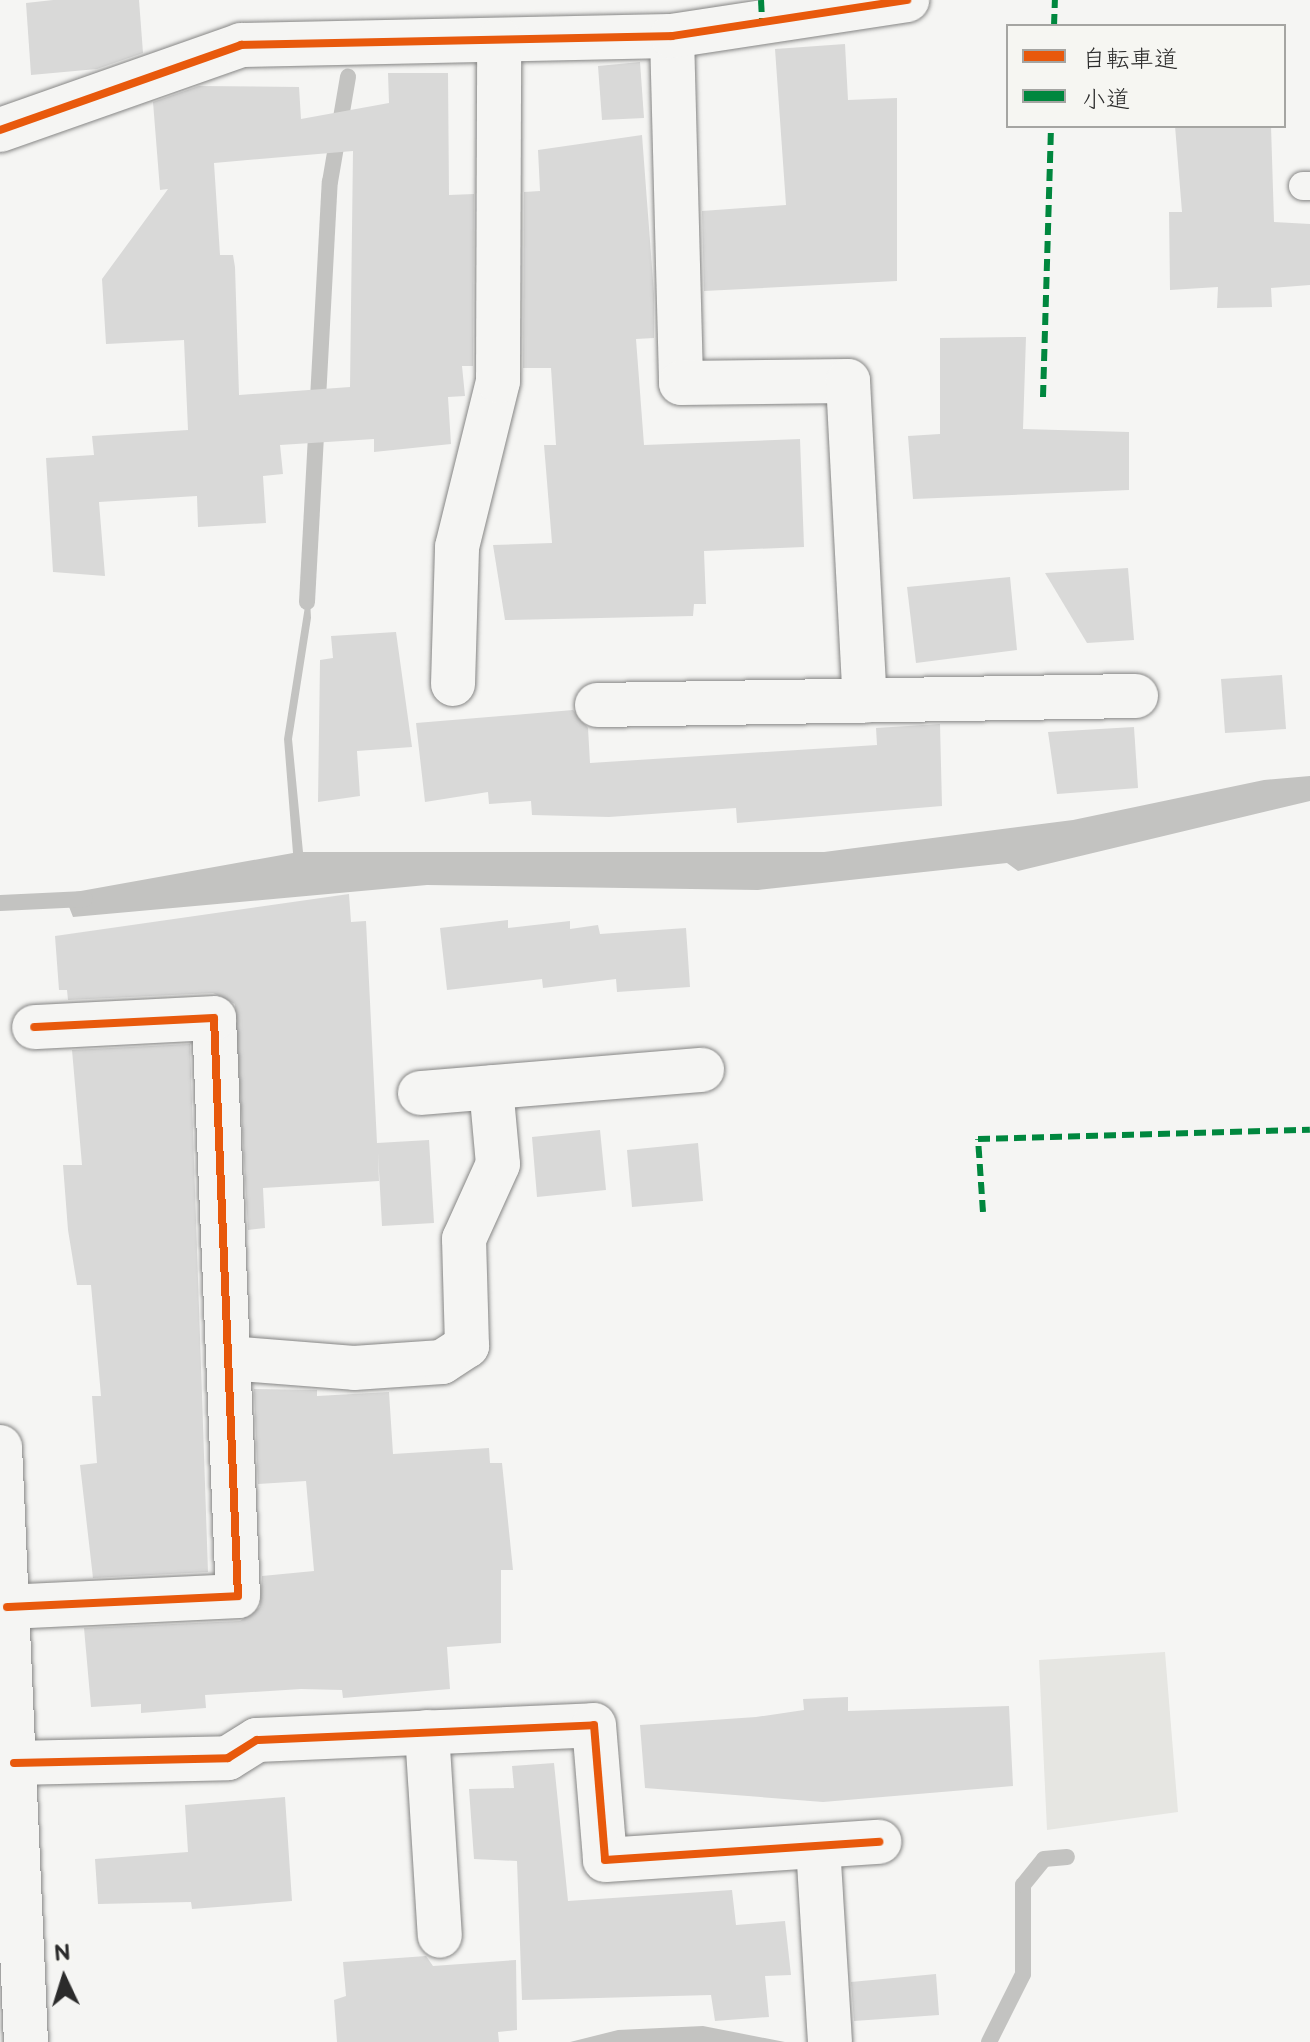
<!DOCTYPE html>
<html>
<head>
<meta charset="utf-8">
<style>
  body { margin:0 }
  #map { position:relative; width:1310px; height:2042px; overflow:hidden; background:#f5f5f3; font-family:"Balsamiq Sans","Klee One",sans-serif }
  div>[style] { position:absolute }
  .green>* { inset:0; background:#e6e6e2 }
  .water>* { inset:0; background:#c3c3c1 }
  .stream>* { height:16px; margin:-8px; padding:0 8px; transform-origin:8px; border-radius:8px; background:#c3c3c1 }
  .building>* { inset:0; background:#d9d9d8 }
  .roads { filter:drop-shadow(0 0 2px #868685) drop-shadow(0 0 2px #868685) }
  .lane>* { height:28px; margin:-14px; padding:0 14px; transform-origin:14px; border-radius:14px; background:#f5f5f3 }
  .street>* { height:44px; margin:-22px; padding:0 22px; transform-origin:22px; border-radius:22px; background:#f5f5f3 }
  .secondary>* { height:44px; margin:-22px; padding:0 22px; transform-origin:22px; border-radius:22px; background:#f5f5f3 }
  .quiet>* { height:6px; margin-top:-3px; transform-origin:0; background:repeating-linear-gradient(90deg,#00873e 0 12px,transparent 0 18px) }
  .cycleway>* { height:8px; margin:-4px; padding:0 4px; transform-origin:4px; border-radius:4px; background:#e8590c }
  span { translate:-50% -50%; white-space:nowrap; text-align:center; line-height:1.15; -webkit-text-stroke:6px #f6f6f2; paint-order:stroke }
  .legend { position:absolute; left:1006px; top:24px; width:280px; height:104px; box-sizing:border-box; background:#f6f6f2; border:2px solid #a5a5a2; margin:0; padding:10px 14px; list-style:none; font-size:24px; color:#2b2b2b }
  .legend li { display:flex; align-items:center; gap:16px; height:40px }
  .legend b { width:40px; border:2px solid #a5a5a2 }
  .north { position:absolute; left:24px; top:1938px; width:80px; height:80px; -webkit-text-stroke:6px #f6f6f2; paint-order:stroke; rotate:356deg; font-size:22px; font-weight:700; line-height:32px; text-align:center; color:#2b2b2b }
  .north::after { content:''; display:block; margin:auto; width:28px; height:36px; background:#2b2b2b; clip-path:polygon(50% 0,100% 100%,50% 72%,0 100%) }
</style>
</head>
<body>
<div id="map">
  <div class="green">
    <div style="clip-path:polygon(1165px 1652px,1178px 1812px,1047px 1830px,1039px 1660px)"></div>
  </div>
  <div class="water">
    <div style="clip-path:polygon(309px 581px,311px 618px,292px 739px,303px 852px,824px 852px,1073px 820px,1264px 780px,1310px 776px,1310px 801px,1018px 871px,1007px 863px,758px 890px,427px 885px,73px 917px,64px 894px,293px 853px,284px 739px)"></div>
    <div style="clip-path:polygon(703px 2026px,785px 2042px,570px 2042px,618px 2030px)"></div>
  </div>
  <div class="stream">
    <div style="left:307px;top:602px;width:421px;rotate:-86.9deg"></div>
    <div style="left:330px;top:182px;width:107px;rotate:-80.3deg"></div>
    <div style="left:0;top:903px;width:85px;rotate:-2.7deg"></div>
    <div style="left:989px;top:2042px;width:76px;rotate:-63.4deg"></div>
    <div style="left:1023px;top:1974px;width:89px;rotate:-90deg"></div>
    <div style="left:1023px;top:1885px;width:33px;rotate:-51deg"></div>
    <div style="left:1044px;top:1859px;width:23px;rotate:-5deg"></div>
  </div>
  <div class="building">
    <div style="clip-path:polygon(53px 0,139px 0,143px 53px,97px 69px,31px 75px,26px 3px)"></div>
    <div style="clip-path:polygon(845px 44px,848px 100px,897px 98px,897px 281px,704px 291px,702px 211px,786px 205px,775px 49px)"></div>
    <div style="clip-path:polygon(640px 62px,644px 118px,602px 120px,598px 66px)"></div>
    <div style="clip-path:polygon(evenodd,388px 73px,448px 73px,449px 195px,474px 194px,473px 366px,462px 366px,465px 396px,448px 397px,451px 444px,374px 452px,374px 439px,280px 445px,283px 474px,263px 476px,266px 523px,198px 527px,197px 496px,99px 502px,105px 576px,53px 572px,46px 458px,94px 455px,92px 436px,188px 430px,184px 340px,106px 344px,102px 279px,168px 189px,160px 190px,153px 102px,199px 86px,299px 87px,301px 119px,389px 103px,388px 73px,353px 151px,350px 387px,239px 395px,235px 267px,233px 255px,220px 255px,214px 163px,353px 151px)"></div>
    <div style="clip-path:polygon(1175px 126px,1271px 126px,1274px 222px,1310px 224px,1310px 285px,1271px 288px,1272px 307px,1217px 308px,1218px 287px,1170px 290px,1169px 212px,1182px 212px)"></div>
    <div style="clip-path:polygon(642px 135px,654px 294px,654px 338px,636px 339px,644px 445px,800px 439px,804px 547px,704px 551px,706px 604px,694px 604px,693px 616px,505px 620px,493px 545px,552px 543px,544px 445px,556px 445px,551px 368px,523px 368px,524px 192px,540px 191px,538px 150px)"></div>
    <div style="clip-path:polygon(1026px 337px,1023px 429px,1129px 432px,1129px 490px,913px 499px,908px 436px,940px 434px,940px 338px)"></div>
    <div style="clip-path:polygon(1128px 568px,1134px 640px,1087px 643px,1045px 573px)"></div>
    <div style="clip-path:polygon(1010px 577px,1017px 650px,916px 663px,907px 587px)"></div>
    <div style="clip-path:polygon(396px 632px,412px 747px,357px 751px,360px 796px,318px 802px,320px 660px,333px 658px,331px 636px)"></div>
    <div style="clip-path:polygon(1282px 675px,1286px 729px,1225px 733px,1221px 679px)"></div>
    <div style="clip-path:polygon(573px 710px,588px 728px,590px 763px,877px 745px,876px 728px,940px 724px,942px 806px,737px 823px,736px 808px,609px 817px,532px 815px,531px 801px,489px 804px,488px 792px,425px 802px,416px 723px)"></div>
    <div style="clip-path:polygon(1134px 727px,1138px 788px,1057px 794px,1048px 732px)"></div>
    <div style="clip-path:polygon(349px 894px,351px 922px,366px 921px,377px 1143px,429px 1140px,434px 1223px,382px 1226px,378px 1153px,379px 1181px,263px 1188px,265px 1228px,248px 1230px,235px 1004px,213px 993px,68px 1000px,67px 990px,59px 990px,55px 936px)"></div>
    <div style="clip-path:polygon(508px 920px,508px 928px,570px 921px,570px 929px,598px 925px,600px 934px,686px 928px,690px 987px,617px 992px,616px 979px,543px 988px,542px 979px,447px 990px,440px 928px)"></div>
    <div style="clip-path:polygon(190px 1044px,208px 1572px,93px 1578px,80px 1465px,97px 1463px,92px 1396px,101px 1396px,91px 1285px,77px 1285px,68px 1230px,63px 1165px,82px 1165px,72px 1050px)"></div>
    <div style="clip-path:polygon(600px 1130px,606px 1190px,537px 1197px,532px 1137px)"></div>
    <div style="clip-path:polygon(698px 1143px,703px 1201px,632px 1207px,627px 1150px)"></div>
    <div style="clip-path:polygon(254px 1389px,317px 1390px,317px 1396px,389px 1392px,393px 1454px,489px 1448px,490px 1463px,502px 1463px,513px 1570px,501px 1570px,501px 1643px,447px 1647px,450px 1689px,343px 1698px,342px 1690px,301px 1689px,205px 1695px,206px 1708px,141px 1713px,141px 1704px,91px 1707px,84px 1628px,240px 1621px,260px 1607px,262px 1576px,314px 1571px,306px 1481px,258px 1484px)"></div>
    <div style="clip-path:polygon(848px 1697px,848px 1711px,1009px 1706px,1013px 1786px,823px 1802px,645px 1788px,640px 1725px,756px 1717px,804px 1710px,803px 1699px)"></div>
    <div style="clip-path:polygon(554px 1763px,568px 1901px,732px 1890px,736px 1925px,785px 1921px,791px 1975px,765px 1976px,769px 2017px,715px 2021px,711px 1995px,522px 2000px,517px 1861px,474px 1859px,469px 1789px,514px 1788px,512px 1766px)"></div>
    <div style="clip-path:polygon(285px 1797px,292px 1901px,192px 1909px,191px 1902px,98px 1904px,95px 1859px,188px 1852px,185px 1805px)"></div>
    <div style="clip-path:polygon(426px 1956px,433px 1966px,516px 1960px,517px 2030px,498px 2032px,499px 2042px,337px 2042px,334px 2000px,346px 1996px,343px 1962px)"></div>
    <div style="clip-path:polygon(936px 1974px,939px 2015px,854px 2021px,851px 1982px)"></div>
  </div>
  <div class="roads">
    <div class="lane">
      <div style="left:1303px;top:186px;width:7px"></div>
    </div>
    <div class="street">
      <div style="left:672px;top:36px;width:347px;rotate:88.5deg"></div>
      <div style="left:681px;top:383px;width:167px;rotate:-0.7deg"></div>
      <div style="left:848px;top:381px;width:320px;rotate:87deg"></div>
      <div style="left:0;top:130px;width:256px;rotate:-19.4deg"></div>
      <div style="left:241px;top:45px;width:431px;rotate:-1.2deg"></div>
      <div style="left:672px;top:36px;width:238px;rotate:-8.7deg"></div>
      <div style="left:453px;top:684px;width:137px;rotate:-88.3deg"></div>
      <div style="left:457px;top:547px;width:171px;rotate:-76.1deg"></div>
      <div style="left:498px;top:381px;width:341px;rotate:-89.8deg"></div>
      <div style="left:597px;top:705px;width:539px;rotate:-0.96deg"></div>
      <div style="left:420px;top:1093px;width:283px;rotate:-4.7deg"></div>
      <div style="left:228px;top:1358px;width:126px;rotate:4.5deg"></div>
      <div style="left:354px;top:1368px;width:88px;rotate:-3.9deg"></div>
      <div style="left:442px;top:1362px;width:30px;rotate:-33deg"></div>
      <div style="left:467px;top:1346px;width:107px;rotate:-91.6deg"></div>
      <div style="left:464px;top:1239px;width:82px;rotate:-65.6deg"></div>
      <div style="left:498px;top:1164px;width:77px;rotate:-95.2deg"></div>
      <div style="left:7px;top:1607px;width:231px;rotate:-2.7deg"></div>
      <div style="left:238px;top:1596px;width:578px;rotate:-92.38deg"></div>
      <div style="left:214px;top:1018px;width:180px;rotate:177.1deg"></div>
      <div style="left:427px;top:1732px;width:204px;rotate:86.4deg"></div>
      <div style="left:14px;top:1763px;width:214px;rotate:-1.3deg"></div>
      <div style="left:228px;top:1758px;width:34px;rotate:-32deg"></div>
      <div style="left:257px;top:1740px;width:337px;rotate:-2.5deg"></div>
      <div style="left:594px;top:1725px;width:135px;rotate:85.3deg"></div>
      <div style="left:605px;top:1860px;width:275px;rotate:-3.8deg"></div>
      <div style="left:818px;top:1846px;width:196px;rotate:86.5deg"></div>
    </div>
    <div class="secondary">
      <div style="left:0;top:1447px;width:596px;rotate:87.5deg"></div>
    </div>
  </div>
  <div class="quiet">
    <div style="left:761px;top:0;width:19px;rotate:87deg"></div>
    <div style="left:1054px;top:26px;width:26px;rotate:-88deg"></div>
    <div style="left:1043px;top:397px;width:271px;rotate:-88.3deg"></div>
    <div style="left:983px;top:1212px;width:73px;rotate:-93.9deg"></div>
    <div style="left:978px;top:1139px;width:332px;rotate:-1.6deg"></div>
  </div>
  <div class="cycleway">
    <div style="left:0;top:130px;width:256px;rotate:-19.4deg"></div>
    <div style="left:241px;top:45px;width:431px;rotate:-1.2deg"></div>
    <div style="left:672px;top:36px;width:238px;rotate:-8.7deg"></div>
    <div style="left:7px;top:1607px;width:231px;rotate:-2.7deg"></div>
    <div style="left:238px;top:1596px;width:578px;rotate:-92.38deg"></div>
    <div style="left:214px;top:1018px;width:180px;rotate:177.1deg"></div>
    <div style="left:14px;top:1763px;width:214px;rotate:-1.3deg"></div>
    <div style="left:228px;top:1758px;width:34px;rotate:-32deg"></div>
    <div style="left:257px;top:1740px;width:337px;rotate:-2.5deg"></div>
    <div style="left:594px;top:1725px;width:135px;rotate:85.3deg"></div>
    <div style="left:605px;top:1860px;width:275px;rotate:-3.8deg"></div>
  </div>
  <ul class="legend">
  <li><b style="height:10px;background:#e8590c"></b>自転車道</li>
  <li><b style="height:10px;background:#00873e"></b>小道</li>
  </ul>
  <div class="north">N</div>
</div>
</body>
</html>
